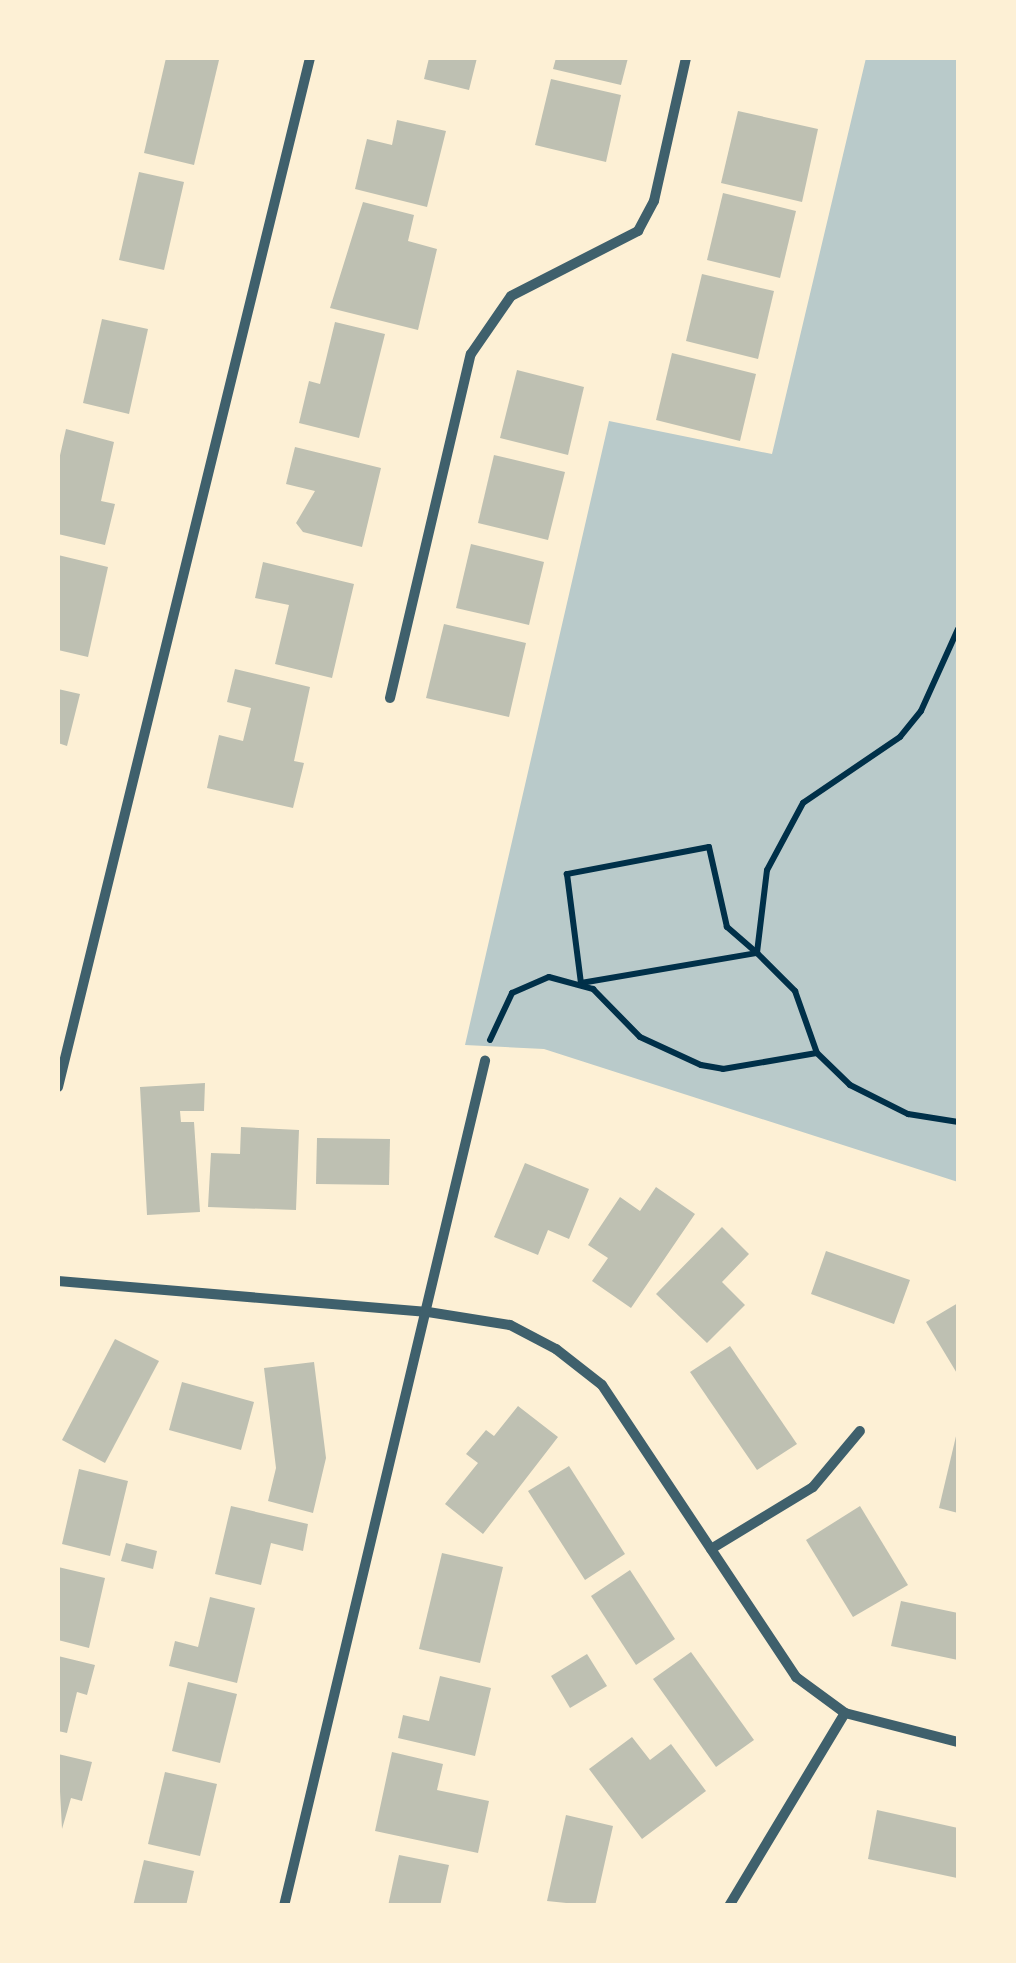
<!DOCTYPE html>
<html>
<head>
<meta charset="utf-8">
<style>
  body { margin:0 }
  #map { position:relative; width:1016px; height:1963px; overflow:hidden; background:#fdf0d5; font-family:"DejaVu Sans",sans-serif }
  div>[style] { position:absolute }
  .green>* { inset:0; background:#b9caca }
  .building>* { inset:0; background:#bec0b2 }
  .path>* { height:6px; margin:-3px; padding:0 3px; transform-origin:3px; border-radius:3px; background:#003049 }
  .minor>* { height:10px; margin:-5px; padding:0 5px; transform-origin:5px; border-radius:5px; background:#3f606c }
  span { translate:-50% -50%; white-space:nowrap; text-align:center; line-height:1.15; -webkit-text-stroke:8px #fdf0d5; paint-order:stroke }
  .frame { position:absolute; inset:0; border:60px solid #fdf0d5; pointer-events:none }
</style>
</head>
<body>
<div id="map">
  <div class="green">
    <div style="clip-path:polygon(866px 58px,958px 58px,958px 1182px,544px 1049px,465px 1045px,609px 421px,772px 454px)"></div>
  </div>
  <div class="building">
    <div style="clip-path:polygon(166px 58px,219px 60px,194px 165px,144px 153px)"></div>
    <div style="clip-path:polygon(429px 58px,477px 58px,469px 90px,424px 79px)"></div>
    <div style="clip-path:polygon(556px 58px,628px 58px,621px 85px,553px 69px)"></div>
    <div style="clip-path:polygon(551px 79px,621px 95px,606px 162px,535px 145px)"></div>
    <div style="clip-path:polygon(738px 111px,818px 129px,802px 202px,721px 183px)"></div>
    <div style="clip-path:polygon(397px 120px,446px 131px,427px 207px,355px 189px,367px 139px,392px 145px)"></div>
    <div style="clip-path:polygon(139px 172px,184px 182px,164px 270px,119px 260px)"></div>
    <div style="clip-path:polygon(723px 193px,796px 211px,780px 278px,707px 260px)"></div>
    <div style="clip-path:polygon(363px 202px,414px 215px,408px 241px,437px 249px,418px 330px,330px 308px)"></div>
    <div style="clip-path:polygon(702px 274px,774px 291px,758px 359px,686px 341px)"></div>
    <div style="clip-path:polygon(102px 319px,148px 329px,129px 414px,83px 403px)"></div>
    <div style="clip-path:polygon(335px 322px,385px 334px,359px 438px,299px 423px,309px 381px,320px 384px)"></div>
    <div style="clip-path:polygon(672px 353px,756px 374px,740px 441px,656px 420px)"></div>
    <div style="clip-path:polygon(517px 370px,584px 387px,568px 455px,500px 438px)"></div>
    <div style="clip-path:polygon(66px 429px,114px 442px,101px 501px,115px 504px,105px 545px,58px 534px,58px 464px)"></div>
    <div style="clip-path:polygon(295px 447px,381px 468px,362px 547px,303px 532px,296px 523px,315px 491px,286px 484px)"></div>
    <div style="clip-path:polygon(494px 455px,565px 472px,548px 540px,478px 523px)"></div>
    <div style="clip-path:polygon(471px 544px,544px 562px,529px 625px,456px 608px)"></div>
    <div style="clip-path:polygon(58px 555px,108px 567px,88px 657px,58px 650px)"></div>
    <div style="clip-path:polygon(263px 562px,354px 584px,332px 678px,275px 664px,289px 605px,255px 598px)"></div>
    <div style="clip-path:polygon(444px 624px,526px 643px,509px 717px,426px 698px)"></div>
    <div style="clip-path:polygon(235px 669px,310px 687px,294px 761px,304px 763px,293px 808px,207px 788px,219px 735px,243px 741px,251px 708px,227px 702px)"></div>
    <div style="clip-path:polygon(58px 689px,80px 694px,67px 746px,58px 743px)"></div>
    <div style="clip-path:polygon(205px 1083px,204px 1111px,180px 1111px,181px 1122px,194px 1122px,200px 1212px,147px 1215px,140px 1087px)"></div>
    <div style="clip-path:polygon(241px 1127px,299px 1130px,296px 1210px,208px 1207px,211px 1153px,240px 1154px)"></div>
    <div style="clip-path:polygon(317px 1138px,390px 1139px,389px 1185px,316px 1184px)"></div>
    <div style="clip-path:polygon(525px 1163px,589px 1189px,569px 1239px,548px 1230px,538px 1255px,494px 1237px)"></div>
    <div style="clip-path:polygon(656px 1187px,695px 1214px,631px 1308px,592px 1281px,608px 1258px,588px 1245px,620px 1197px,640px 1211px)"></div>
    <div style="clip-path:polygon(722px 1227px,749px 1254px,722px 1282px,745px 1305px,707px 1343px,656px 1294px)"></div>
    <div style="clip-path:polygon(826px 1251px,910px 1280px,894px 1324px,811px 1294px)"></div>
    <div style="clip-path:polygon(958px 1303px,958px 1375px,926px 1322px)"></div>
    <div style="clip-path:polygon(115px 1339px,159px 1361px,105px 1463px,62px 1440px)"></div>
    <div style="clip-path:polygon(730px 1346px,797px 1444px,757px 1470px,690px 1372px)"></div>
    <div style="clip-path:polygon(314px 1362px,326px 1458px,313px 1513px,268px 1501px,276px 1468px,264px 1368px)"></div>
    <div style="clip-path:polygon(182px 1382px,254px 1402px,241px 1450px,169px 1430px)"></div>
    <div style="clip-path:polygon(518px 1406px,558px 1437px,483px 1534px,445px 1504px,478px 1463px,466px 1454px,486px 1430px,494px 1436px)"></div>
    <div style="clip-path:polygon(957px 1432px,958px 1432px,958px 1513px,939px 1508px)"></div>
    <div style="clip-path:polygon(569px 1466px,625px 1554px,585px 1580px,528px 1491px)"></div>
    <div style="clip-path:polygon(79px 1469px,128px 1481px,110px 1556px,62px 1544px)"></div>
    <div style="clip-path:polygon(231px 1506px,308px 1524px,303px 1551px,271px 1543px,261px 1585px,215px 1574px)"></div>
    <div style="clip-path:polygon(860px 1506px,908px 1585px,853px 1617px,806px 1540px)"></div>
    <div style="clip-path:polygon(126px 1543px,157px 1551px,153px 1569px,121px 1561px)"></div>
    <div style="clip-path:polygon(442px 1553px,503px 1567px,480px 1663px,419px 1649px)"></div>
    <div style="clip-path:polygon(58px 1567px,105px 1578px,89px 1648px,58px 1640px)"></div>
    <div style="clip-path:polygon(630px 1570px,675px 1639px,636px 1665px,591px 1596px)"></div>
    <div style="clip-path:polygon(210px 1597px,255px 1608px,237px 1683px,169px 1666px,175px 1641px,198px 1647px)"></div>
    <div style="clip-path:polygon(901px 1601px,958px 1613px,958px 1660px,891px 1646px)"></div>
    <div style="clip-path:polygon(691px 1652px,754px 1740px,716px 1767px,653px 1679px)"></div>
    <div style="clip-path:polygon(587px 1654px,607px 1686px,570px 1708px,551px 1676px)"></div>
    <div style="clip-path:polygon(58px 1656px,95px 1665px,87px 1695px,77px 1692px,67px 1733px,58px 1731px)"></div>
    <div style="clip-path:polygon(440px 1676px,491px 1688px,475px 1756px,398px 1738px,403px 1715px,429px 1721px)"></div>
    <div style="clip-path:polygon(188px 1682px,237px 1694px,220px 1763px,172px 1751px)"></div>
    <div style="clip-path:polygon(632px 1737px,650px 1760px,671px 1744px,706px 1791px,642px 1839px,589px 1769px)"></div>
    <div style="clip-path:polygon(392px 1752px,443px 1764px,437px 1790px,489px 1801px,478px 1853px,375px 1831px)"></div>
    <div style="clip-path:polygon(58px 1754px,92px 1762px,82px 1801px,71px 1798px,62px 1829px)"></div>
    <div style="clip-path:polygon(165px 1772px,217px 1784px,200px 1856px,148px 1844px)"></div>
    <div style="clip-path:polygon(877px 1810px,958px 1828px,957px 1878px,868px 1859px)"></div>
    <div style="clip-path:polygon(566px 1815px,613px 1826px,595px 1906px,547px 1901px)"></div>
    <div style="clip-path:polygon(399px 1855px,449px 1865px,440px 1906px,388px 1906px)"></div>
    <div style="clip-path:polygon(144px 1860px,194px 1871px,186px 1906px,133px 1906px)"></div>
  </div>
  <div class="path">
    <div style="left:958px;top:629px;width:90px;rotate:114.3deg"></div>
    <div style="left:921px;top:711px;width:33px;rotate:129deg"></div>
    <div style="left:900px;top:737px;width:117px;rotate:145.8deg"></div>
    <div style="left:803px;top:803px;width:76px;rotate:118.2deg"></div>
    <div style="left:767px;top:870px;width:84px;rotate:96.9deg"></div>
    <div style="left:757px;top:953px;width:40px;rotate:-139deg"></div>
    <div style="left:727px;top:927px;width:82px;rotate:-102.7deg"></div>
    <div style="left:709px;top:847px;width:145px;rotate:169.2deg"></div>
    <div style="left:567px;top:874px;width:110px;rotate:82.7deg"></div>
    <div style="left:581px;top:983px;width:179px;rotate:-9.7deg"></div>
    <div style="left:757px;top:953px;width:54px;rotate:45deg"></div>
    <div style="left:795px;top:991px;width:66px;rotate:70.5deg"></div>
    <div style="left:817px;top:1053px;width:46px;rotate:44.1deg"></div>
    <div style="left:850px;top:1085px;width:65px;rotate:26.6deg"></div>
    <div style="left:908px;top:1114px;width:51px;rotate:9.1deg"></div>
    <div style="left:490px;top:1040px;width:52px;rotate:-64.9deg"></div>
    <div style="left:512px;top:993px;width:40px;rotate:-23.4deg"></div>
    <div style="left:549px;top:977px;width:46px;rotate:15.3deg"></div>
    <div style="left:593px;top:989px;width:67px;rotate:45.6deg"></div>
    <div style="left:640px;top:1037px;width:67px;rotate:24.7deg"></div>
    <div style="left:701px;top:1065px;width:22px;rotate:10deg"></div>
    <div style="left:723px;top:1069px;width:95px;rotate:-9.7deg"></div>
  </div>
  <div class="minor">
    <div style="left:390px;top:698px;width:353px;rotate:-76.8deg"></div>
    <div style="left:471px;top:354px;width:70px;rotate:-55.4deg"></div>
    <div style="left:511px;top:296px;width:143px;rotate:-27.1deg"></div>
    <div style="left:638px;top:231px;width:34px;rotate:-62deg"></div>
    <div style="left:654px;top:201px;width:147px;rotate:-77.4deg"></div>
    <div style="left:58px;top:1087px;width:1059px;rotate:-76.24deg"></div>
    <div style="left:58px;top:1281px;width:371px;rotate:4.8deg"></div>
    <div style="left:428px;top:1312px;width:83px;rotate:9deg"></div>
    <div style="left:510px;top:1325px;width:52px;rotate:27.6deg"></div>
    <div style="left:556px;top:1349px;width:58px;rotate:38deg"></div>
    <div style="left:602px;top:1385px;width:351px;rotate:56.4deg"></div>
    <div style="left:796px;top:1677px;width:61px;rotate:36.3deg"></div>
    <div style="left:845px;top:1713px;width:117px;rotate:14.4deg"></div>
    <div style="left:711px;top:1549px;width:119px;rotate:-31.3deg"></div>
    <div style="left:813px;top:1487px;width:73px;rotate:-50deg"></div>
    <div style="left:284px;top:1906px;width:869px;rotate:-76.62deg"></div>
    <div style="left:729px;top:1906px;width:225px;rotate:-59deg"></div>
  </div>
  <div class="frame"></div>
</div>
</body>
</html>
